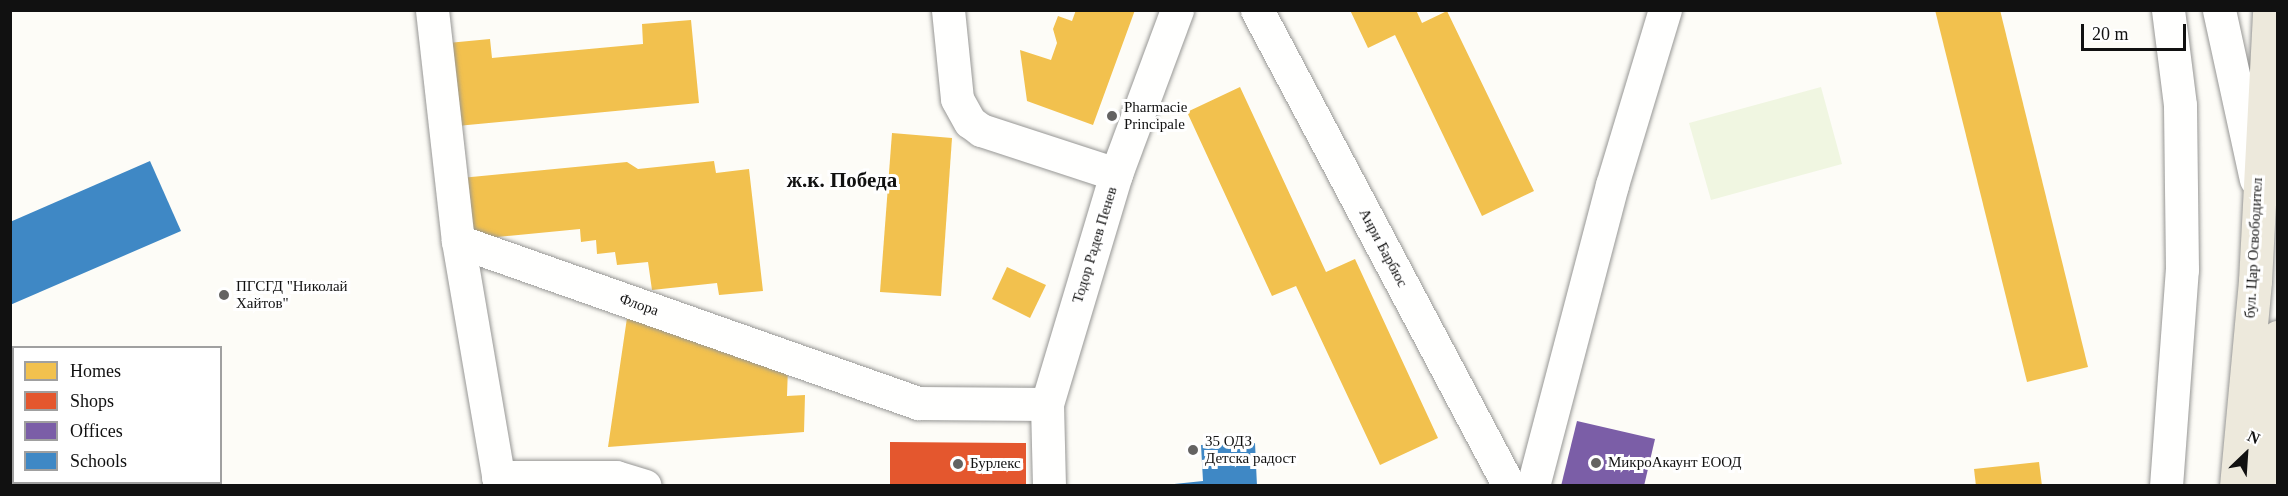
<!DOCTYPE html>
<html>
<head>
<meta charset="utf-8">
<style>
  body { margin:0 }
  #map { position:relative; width:2288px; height:496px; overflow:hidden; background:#fdfcf7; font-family:"Times New Roman",serif }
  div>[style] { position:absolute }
  .pitch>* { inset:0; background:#f0f6e1 }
  .homes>* { inset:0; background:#f2c14e }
  .shops>* { inset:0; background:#e4572e }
  .offices>* { inset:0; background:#7b5ea7 }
  .schools>* { inset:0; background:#3f88c5 }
  .roads { filter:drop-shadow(0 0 2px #979795) drop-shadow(0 0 2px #979795) }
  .minor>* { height:33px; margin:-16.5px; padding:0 16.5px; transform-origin:16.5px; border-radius:16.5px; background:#fffffe }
  .major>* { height:33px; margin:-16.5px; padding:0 16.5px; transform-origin:16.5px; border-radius:16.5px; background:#ede9dc }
  .dots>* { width:16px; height:16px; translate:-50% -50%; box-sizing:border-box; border:3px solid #fff; border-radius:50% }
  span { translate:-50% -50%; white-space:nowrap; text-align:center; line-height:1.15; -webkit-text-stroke:6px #fff; paint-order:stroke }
  .poi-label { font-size:15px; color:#111 }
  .left { translate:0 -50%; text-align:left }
  .street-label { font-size:15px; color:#111 }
  .district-label { font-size:21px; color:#111; font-weight:700 }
  .frame { position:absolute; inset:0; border:12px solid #111; pointer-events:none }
  .legend { position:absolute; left:12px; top:346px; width:210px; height:138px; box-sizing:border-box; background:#fff; border:2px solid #a0a0a0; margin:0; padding:8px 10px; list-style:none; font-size:18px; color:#111 }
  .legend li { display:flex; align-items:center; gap:12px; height:30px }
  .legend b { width:30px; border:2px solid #a0a0a0 }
  .north { position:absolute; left:2216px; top:424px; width:60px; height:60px; -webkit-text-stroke:4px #fff; paint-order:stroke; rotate:25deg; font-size:16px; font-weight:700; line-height:24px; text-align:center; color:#111 }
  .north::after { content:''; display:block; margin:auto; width:21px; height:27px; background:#111; clip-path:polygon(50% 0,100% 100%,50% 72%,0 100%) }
  .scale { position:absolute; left:2081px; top:24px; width:105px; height:27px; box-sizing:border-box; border:3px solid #111; border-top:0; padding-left:8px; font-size:18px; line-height:21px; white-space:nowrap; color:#111; -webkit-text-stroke:4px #fff; paint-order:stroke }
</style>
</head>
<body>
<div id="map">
  <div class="pitch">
    <div style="clip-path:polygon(1821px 87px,1842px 164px,1711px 200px,1689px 123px)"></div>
  </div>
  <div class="homes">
    <div style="clip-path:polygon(1076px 10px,1135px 10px,1093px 125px,1027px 101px,1020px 50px,1051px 60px,1057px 43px,1053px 29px,1058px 16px,1072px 21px)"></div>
    <div style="clip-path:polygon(1350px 10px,1416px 10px,1422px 23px,1447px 11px,1534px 191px,1482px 216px,1395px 35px,1368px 48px)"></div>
    <div style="clip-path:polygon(1935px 10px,2000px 10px,2088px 367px,2027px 382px)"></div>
    <div style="clip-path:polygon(691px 20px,699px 103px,457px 126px,448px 43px,490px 39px,492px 58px,643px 44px,642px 24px)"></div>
    <div style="clip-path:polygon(1240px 87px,1326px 272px,1355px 259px,1438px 438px,1380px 465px,1296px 286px,1272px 296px,1187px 112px)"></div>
    <div style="clip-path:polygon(892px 133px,952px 138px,941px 296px,880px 292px)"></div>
    <div style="clip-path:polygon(714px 161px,716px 173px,749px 169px,763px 291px,719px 295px,717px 283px,652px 290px,648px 262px,617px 265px,615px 252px,597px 254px,596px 240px,581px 242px,580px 229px,467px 240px,461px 178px,627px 162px,638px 169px)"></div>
    <div style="clip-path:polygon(1007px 267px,1046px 285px,1030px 318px,992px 299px)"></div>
    <div style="clip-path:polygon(627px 318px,788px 367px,787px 396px,805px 395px,804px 432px,608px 447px)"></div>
    <div style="clip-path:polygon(2039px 462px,2042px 486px,1976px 486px,1974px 469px)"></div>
  </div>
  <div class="shops">
    <div style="clip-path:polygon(890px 442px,1026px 443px,1026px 486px,890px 486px)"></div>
  </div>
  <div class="offices">
    <div style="clip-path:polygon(1577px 421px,1655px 439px,1644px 486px,1561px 486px)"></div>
  </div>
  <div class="schools">
    <div style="clip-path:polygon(150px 161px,181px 231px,10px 305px,10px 222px)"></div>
    <div style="clip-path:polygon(1255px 443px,1257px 486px,1155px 486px,1203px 481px,1201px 445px)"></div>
  </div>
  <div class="roads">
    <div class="minor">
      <div style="left:432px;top:10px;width:232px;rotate:83.6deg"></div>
      <div style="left:458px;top:241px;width:488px;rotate:19.4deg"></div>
      <div style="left:918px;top:403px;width:129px;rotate:0.4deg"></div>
      <div style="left:948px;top:10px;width:89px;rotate:84.2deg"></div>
      <div style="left:957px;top:99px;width:26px;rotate:61deg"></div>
      <div style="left:970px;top:122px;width:14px;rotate:36deg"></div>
      <div style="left:981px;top:130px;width:142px;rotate:18.1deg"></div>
      <div style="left:1257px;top:10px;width:539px;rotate:62.1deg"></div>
      <div style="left:2219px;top:10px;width:173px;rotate:77.7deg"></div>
      <div style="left:458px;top:241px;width:249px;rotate:80.3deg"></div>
      <div style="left:498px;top:477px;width:118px"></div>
      <div style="left:616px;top:477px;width:30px;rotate:17deg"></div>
      <div style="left:1049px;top:486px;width:82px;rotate:-91.4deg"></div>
      <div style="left:1047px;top:404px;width:240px;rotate:-73.3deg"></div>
      <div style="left:1116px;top:174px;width:175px;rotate:-69.6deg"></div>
      <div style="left:1533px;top:486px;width:311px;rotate:-75.3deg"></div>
      <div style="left:1612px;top:185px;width:183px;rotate:-73.2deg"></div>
      <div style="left:2166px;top:486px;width:217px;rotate:-85.8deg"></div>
      <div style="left:2182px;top:270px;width:165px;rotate:-90.7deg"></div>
      <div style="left:2180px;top:105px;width:96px;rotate:-97.2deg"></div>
    </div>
    <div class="major">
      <div style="left:2236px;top:486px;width:206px;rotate:-84.7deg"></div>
      <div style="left:2255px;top:281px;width:271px;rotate:-87deg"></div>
      <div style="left:2263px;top:486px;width:150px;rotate:-84.3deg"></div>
    </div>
  </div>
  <div class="dots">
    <div style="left:1112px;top:116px;background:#646362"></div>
    <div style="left:224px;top:295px;background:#646362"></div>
    <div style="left:1193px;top:450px;background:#646362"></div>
    <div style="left:1596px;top:463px;background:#646362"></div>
    <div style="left:958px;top:464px;background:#646362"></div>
  </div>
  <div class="poi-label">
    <span class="left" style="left:1124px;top:116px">Pharmacie<br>Principale</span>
    <span class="left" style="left:236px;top:295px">ПГСГД "Николай<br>Хайтов"</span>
    <span class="left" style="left:1205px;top:450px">35 ОДЗ<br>Детска радост</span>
    <span class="left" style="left:1608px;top:463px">МикроАкаунт ЕООД</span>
    <span class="left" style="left:970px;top:464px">Бурлекс</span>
  </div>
  <div class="street-label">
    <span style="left:1095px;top:245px;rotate:-73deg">Тодор Радев Пенев</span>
    <span style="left:1383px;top:248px;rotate:62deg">Анри Барбюс</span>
    <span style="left:2254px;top:248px;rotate:-87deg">бул. Цар Освободител</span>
    <span style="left:639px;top:305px;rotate:19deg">Флора</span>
  </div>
  <div class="district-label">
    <span style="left:842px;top:180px">ж.к. Победа</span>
  </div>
  <div class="frame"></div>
  <ul class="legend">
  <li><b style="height:16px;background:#f2c14e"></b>Homes</li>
  <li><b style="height:16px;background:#e4572e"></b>Shops</li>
  <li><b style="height:16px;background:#7b5ea7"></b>Offices</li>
  <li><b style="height:16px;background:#3f88c5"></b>Schools</li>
  </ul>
  <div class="north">N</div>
  <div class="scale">20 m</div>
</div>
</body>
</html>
